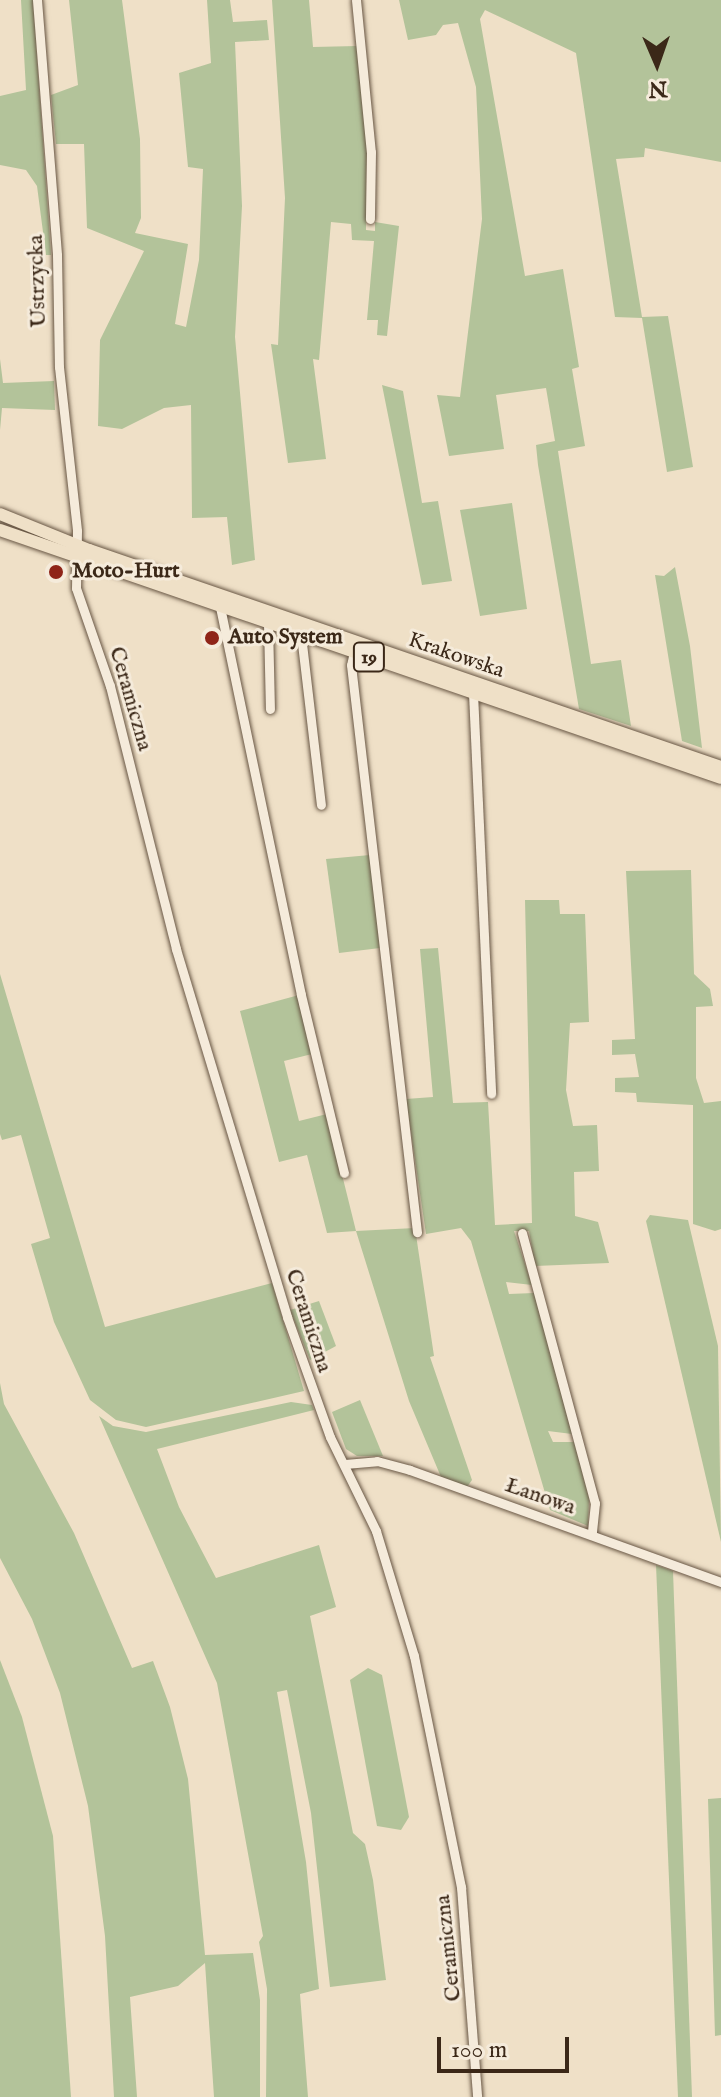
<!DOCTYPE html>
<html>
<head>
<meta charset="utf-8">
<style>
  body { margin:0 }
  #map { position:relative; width:721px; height:2097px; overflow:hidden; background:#efe0c7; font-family:"IM FELL English",serif }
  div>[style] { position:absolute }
  .green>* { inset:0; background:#b3c39a }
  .roads { filter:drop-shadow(0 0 2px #685644) drop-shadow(0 0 2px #685644) }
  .minor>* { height:9px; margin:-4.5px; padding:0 4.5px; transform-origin:4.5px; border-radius:4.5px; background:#f5ebdb }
  .major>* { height:12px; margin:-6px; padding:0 6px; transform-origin:6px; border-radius:6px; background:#efe0c7 }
  .dots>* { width:22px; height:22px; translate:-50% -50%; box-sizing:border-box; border:4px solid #f5ebdb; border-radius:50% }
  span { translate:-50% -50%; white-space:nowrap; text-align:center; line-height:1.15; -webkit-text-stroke:6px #f5ebdb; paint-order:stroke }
  .shield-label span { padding:2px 6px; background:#f5ebdb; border:2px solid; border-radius:6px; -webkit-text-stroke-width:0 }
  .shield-label { font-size:20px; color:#3b2818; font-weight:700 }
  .street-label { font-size:22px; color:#3b2818 }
  .poi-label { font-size:22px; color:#3b2818; font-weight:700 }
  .left { translate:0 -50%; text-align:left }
  .north { position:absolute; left:617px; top:24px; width:80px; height:80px; -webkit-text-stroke:6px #f5ebdb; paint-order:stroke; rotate:178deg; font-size:22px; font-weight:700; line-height:32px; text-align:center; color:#3b2818 }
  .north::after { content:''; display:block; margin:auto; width:28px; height:36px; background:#3b2818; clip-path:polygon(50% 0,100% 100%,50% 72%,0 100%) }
  .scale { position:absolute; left:437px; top:2037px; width:132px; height:36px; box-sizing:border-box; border:4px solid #3b2818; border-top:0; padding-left:10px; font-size:24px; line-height:28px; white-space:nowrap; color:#3b2818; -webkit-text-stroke:6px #f5ebdb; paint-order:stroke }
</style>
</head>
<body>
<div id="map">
  <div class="green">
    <div style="clip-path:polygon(21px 0,33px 0,51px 255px,46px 255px,37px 186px,26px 170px,0 165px,0 96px,26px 90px)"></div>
    <div style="clip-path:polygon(69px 0,122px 0,140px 139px,141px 218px,135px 233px,188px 244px,175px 324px,186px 327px,199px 260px,203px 169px,188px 167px,179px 73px,211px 63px,207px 0,230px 0,233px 22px,267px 20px,269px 40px,235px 42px,242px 206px,235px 337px,255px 560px,232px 565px,227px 517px,192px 518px,191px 405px,164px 408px,122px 429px,98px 426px,100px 340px,144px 251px,87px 228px,84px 144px,56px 144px,51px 95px,78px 85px)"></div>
    <div style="clip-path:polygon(272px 0,309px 0,313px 47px,357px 46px,367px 141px,366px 230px,375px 231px,375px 222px,399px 226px,387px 336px,377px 335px,378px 320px,367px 320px,374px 241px,352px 240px,351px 224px,331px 222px,319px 360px,313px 359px,326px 459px,288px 463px,271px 344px,278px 345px,285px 198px)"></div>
    <div style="clip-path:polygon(399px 0,721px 0,721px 162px,645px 148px,644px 157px,616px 159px,642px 317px,668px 316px,693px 467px,667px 472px,642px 318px,615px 317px,576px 53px,485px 10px,480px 19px,525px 276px,563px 269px,579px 367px,572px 369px,585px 446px,558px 451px,591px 664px,621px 660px,631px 726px,579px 709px,538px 465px,536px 445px,555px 441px,546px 388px,496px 395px,504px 449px,449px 456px,437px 395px,460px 397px,482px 219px,476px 87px,458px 23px,443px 25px,436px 35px,408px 40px)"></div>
    <div style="clip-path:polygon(0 359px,3px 383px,54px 381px,55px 410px,2px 408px,0 430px)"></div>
    <div style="clip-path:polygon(382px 385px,403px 391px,422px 503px,438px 501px,452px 581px,422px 585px)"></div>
    <div style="clip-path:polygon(512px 503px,527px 609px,480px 616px,460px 510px)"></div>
    <div style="clip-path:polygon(675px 567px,690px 646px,702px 748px,682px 741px,655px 575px,664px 576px)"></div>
    <div style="clip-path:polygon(370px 855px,380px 948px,339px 953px,326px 859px)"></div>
    <div style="clip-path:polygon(691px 870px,694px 974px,710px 989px,713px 1006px,696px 1007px,696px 1078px,704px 1103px,721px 1101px,721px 1229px,715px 1231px,693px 1224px,693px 1105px,637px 1102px,636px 1093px,615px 1092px,615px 1078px,639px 1077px,635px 1054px,612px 1055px,612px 1040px,635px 1039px,626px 871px)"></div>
    <div style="clip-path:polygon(525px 900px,559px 900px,560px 914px,585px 914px,589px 1022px,570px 1023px,566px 1090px,573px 1126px,597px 1125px,599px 1171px,574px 1172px,575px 1216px,598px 1222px,609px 1263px,535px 1266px,529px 1231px,514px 1231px,532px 1285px,506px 1282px,509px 1294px,534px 1293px,572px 1434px,548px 1431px,553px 1442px,574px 1442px,589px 1498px,588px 1526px,550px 1510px,471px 1241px,461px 1228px,426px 1234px,406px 1099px,433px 1097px,420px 949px,438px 948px,453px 1103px,488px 1102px,495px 1225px,532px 1223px)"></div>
    <div style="clip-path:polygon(0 974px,105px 1327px,272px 1283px,304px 1391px,146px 1427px,116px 1420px,90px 1400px,54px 1322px,31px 1244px,50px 1238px,21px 1135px,2px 1140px,0 1134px)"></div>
    <div style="clip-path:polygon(299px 995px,312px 1054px,284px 1061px,299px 1121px,327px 1114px,356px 1231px,415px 1228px,434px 1356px,430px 1357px,472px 1480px,467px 1487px,441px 1477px,409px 1401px,356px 1231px,327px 1233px,307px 1155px,279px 1162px,240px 1011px)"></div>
    <div style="clip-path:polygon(650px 1215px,688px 1220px,718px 1346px,721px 1542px,646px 1221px)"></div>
    <div style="clip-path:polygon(319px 1301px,336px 1346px,310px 1360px,290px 1310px)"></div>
    <div style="clip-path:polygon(0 1383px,4px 1404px,74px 1533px,132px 1668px,153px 1661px,170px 1707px,188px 1779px,205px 1955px,253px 1953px,260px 2000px,260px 2097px,214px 2097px,205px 1963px,178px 1986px,130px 1997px,137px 2097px,114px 2097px,105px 1936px,88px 1806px,60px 1693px,32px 1619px,0 1558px)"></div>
    <div style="clip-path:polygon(360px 1400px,383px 1456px,357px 1456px,346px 1449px,332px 1412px)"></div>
    <div style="clip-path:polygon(291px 1402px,312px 1405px,314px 1410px,157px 1449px,179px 1507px,216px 1578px,319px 1545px,336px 1607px,310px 1616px,353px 1833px,365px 1844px,373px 1880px,386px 1980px,330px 1987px,311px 1813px,287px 1690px,277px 1692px,306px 1862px,319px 1989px,300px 1994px,308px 2097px,266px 2097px,267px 1989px,259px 1942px,263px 1936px,217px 1683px,99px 1416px,113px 1426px,146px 1432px)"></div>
    <div style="clip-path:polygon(656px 1565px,673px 1571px,692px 2097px,678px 2097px)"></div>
    <div style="clip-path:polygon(0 1660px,22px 1717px,53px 1836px,71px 2097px,0 2097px)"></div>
    <div style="clip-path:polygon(368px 1668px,382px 1675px,409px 1817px,401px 1830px,377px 1826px,350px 1680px)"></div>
    <div style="clip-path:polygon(721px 1798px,721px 2035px,715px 2036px,708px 1799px)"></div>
  </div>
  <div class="roads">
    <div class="minor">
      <div style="left:37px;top:0;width:256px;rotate:85.5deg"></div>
      <div style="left:57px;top:255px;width:112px;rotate:89deg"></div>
      <div style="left:59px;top:367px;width:165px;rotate:83.7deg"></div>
      <div style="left:77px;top:531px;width:57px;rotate:91deg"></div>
      <div style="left:76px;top:588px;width:104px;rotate:70.9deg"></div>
      <div style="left:110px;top:686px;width:271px;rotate:75.9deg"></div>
      <div style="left:176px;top:949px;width:384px;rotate:73.2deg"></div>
      <div style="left:287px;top:1317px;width:127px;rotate:70.3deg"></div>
      <div style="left:330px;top:1437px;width:105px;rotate:63.9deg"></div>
      <div style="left:376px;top:1531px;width:131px;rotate:73.1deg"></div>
      <div style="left:414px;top:1656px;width:236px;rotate:78.5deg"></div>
      <div style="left:461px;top:1887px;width:211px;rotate:85.6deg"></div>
      <div style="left:356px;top:0;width:153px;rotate:84.4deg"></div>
      <div style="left:371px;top:152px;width:67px;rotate:90.9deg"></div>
      <div style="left:220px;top:607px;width:396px;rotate:78.2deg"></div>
      <div style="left:301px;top:995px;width:183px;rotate:76.4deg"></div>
      <div style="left:268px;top:623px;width:86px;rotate:88.7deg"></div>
      <div style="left:301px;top:635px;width:171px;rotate:83.3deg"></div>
      <div style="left:354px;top:652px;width:13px;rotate:103deg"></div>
      <div style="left:351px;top:665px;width:571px;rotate:83.36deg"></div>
      <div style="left:473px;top:693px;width:401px;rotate:87.4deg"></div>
      <div style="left:522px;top:1233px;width:280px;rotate:74.9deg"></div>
      <div style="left:595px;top:1503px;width:31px;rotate:96deg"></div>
      <div style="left:345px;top:1464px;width:32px;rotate:-5deg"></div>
      <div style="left:377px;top:1461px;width:34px;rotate:15deg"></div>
      <div style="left:410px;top:1470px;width:331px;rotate:19.8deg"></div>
    </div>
    <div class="major">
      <div style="left:0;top:514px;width:96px;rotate:22deg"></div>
      <div style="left:89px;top:550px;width:668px;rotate:18.95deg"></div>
      <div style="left:0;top:530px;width:762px;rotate:18.98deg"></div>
    </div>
  </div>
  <div class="dots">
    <div style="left:56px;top:572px;background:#8f2418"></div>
    <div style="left:212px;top:638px;background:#8f2418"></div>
  </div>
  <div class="shield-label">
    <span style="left:369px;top:657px">19</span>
  </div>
  <div class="street-label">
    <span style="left:38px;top:281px;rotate:-92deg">Ustrzycka</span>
    <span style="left:456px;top:656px;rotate:19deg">Krakowska</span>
    <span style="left:130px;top:699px;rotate:74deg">Ceramiczna</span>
    <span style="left:308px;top:1321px;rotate:72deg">Ceramiczna</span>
    <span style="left:540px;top:1497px;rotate:19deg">Łanowa</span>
    <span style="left:449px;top:1948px;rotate:-96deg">Ceramiczna</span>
  </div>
  <div class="poi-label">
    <span class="left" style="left:72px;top:572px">Moto-Hurt</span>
    <span class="left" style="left:228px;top:638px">Auto System</span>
  </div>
  <div class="north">N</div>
  <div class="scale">100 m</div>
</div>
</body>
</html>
